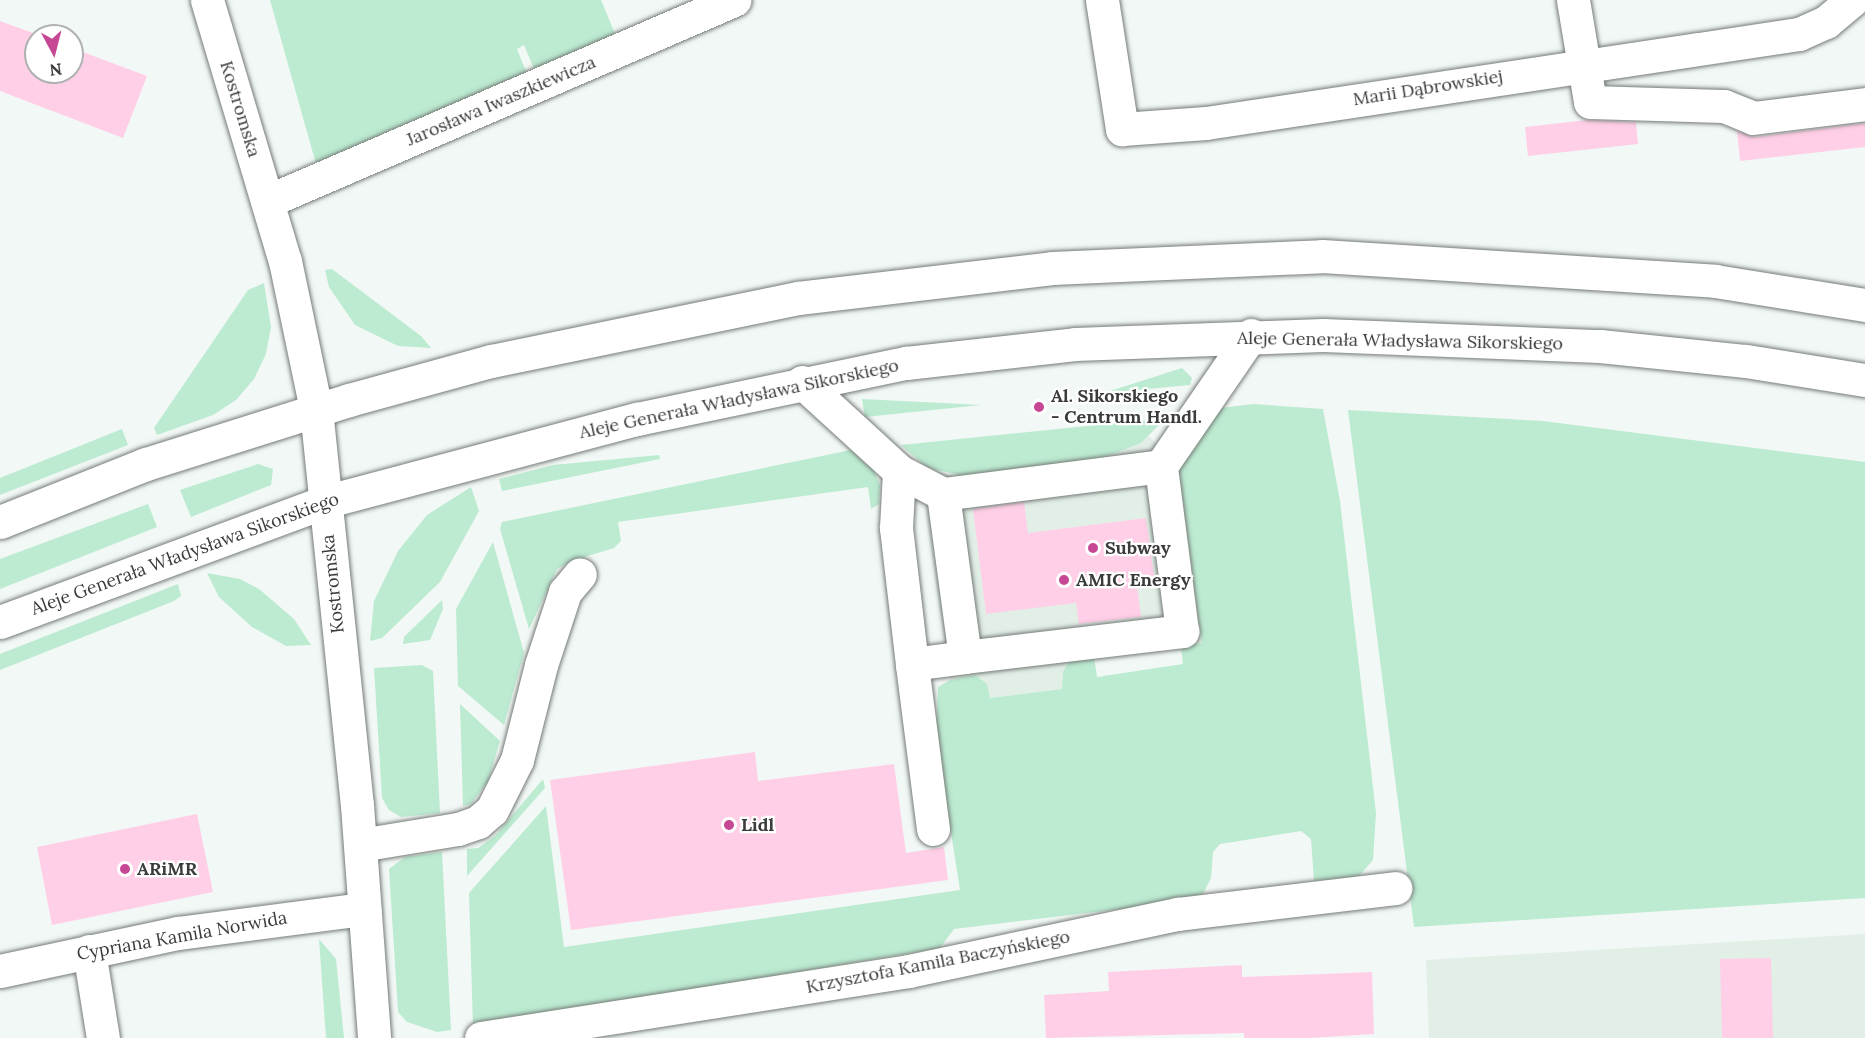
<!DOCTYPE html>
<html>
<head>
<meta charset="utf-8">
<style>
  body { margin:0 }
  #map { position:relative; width:1865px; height:1038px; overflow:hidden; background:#f2f8f5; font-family:Lora,serif }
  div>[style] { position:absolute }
  .built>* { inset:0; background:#e2efe7 }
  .green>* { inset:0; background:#bcebd1 }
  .building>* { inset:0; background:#ffcfe7 }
  .roads { filter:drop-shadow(0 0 2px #757b77) drop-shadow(0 0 2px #757b77) }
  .minor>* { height:33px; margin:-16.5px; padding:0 16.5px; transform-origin:16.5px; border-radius:16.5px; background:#fff }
  .major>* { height:33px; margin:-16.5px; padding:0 16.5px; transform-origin:16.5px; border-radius:16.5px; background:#fff }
  .dots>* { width:16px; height:16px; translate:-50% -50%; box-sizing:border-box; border:3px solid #fff; border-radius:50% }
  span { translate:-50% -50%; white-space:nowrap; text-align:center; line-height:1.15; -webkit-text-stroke:4.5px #fff; paint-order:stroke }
  .street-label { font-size:18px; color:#3a3c3b }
  .poi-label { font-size:18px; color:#3a3c3b; font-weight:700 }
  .left { translate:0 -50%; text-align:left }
  .north { position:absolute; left:24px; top:24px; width:60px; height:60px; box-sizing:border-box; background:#fff; border:2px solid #b0b1b1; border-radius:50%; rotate:173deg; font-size:16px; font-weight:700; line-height:24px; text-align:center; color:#3a3c3b }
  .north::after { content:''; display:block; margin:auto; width:21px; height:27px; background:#c64794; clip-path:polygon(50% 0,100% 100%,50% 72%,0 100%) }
</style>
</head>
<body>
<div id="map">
  <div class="built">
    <div style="clip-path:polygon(1149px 436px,1178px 466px,1203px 644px,1094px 656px,1063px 672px,1062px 689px,990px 698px,975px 675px,950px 680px,926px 516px,928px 468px,950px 475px,1117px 452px)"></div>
    <div style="clip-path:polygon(1865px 934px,1865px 1038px,1429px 1038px,1426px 960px)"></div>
  </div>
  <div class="green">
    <div style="clip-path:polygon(270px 0,601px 0,616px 36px,535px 71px,524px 45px,517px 49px,527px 74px,316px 164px)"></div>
    <div style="clip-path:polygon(332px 269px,421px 336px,431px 348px,398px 346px,355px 325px,329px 287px,325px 270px)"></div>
    <div style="clip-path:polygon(264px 283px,271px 327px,266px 354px,254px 379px,236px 400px,213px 415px,157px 435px,154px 428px,248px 290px)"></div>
    <div style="clip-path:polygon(1182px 368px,1192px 378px,1190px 385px,1104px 393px)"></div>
    <div style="clip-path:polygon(862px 399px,981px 405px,865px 417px)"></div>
    <div style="clip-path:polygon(1253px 404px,1323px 409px,1340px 501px,1376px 813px,1373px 860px,1359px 876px,1314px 881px,1311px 839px,1301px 831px,1220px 844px,1213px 852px,1211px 878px,1203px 894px,1186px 901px,954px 929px,940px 948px,473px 1027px,469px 893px,546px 806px,564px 947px,960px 890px,936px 737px,938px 687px,950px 680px,975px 675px,987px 684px,990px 698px,1062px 689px,1063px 672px,1070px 660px,1094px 656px,1097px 677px,1183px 664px,1181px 646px,1202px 643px,1178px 466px,1209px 417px,1221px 408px)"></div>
    <div style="clip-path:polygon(1348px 410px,1543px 421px,1865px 462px,1865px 898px,1414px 927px)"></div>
    <div style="clip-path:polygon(1166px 418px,1141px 443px,1102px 458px,964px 476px,928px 468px,901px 445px)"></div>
    <div style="clip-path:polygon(122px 429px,128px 445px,0 495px,0 478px)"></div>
    <div style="clip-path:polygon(851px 450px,874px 471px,880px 485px,879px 504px,871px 509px,868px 487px,618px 522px,621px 541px,614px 548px,571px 561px,557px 569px,529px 629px,500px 529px,502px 522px)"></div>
    <div style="clip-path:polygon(659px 455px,660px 459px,502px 491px,499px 479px,553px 465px)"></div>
    <div style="clip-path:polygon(258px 464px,273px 469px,271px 485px,191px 517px,180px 490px)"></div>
    <div style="clip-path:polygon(471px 487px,479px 511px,440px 582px,382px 638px,370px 641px,374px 601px,398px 551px,427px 515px)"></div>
    <div style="clip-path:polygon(148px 504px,157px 527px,0 589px,0 559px)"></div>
    <div style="clip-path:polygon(493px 542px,524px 653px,504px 725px,458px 686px,456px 609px)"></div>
    <div style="clip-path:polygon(207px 573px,240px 579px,259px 589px,294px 619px,311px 645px,286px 646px,252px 627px,219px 597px)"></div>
    <div style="clip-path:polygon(178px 584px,181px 596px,174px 601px,0 670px,0 654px)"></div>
    <div style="clip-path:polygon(442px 600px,443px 609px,430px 640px,403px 644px,404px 637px)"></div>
    <div style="clip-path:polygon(422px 665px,433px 671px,440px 813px,401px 817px,389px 810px,382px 798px,374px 668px)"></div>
    <div style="clip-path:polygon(460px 704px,500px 741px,488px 781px,471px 804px,463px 806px)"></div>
    <div style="clip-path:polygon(543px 779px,545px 788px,467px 876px,467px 849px,478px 848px,495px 836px)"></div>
    <div style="clip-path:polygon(442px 852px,451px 1030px,437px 1032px,407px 1022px,398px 1012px,389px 869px,405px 857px)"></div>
    <div style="clip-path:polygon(319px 939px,336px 959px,344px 1038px,326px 1038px)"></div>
  </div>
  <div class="building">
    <div style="clip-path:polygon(0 21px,41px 36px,36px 36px,36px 72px,72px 72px,72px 48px,147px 76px,123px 138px,0 91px)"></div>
    <div style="clip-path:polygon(1587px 120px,1636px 122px,1638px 144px,1528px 156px,1525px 127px)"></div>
    <div style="clip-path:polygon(1865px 123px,1865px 147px,1740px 161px,1737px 131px,1755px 137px)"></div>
    <div style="clip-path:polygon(1024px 502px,1028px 533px,1146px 518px,1154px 576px,1136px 578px,1141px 617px,1079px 624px,1076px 603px,986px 614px,973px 509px)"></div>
    <div style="clip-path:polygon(755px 752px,758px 781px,894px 764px,906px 853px,944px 847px,948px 880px,571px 930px,550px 780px)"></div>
    <div style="clip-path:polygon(197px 814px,213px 892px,52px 925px,37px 847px)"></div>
    <div style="clip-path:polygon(1771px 958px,1773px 1038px,1722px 1038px,1720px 959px)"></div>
    <div style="clip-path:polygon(1242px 965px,1242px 977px,1372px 972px,1374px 1034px,1310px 1038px,1244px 1038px,1244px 1033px,1046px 1038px,1044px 995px,1109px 991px,1108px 972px)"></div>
  </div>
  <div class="roads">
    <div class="minor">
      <div style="left:207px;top:0;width:272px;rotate:73.4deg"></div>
      <div style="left:285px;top:261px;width:151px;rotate:78.2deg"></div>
      <div style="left:316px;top:409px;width:398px;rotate:84.1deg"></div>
      <div style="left:357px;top:805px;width:234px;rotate:85.8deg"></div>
      <div style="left:1102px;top:0;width:131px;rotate:81.2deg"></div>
      <div style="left:1122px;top:129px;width:84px;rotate:-4.1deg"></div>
      <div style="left:1206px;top:123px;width:600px;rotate:-8.54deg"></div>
      <div style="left:1799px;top:34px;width:30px;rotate:-24deg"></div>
      <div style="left:1826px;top:22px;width:34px;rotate:-40deg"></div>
      <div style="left:1573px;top:0;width:103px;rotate:80.5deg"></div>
      <div style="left:1590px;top:102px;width:134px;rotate:1.7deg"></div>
      <div style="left:1724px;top:106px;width:31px;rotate:22deg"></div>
      <div style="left:1753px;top:118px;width:113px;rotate:-7.1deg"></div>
      <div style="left:268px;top:201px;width:508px;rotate:-23.33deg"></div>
      <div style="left:802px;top:382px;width:132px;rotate:42.5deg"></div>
      <div style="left:899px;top:471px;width:50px;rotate:27.6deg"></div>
      <div style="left:943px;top:494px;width:220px;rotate:-7.3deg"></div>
      <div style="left:1161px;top:466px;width:159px;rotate:-55.5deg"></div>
      <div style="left:899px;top:471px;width:57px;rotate:93deg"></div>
      <div style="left:896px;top:528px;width:137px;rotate:83.3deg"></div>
      <div style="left:965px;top:657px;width:219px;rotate:-6.8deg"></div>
      <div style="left:1182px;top:631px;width:166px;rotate:-97.3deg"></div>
      <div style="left:933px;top:829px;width:166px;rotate:-97.3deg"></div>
      <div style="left:912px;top:664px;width:53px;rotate:-7.5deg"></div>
      <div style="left:965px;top:657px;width:164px;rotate:-97.7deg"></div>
      <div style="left:360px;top:845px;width:99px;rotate:-9.3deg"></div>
      <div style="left:458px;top:829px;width:21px;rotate:-19deg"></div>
      <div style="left:478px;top:822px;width:18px;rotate:-41deg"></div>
      <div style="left:492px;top:810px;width:56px;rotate:-63.4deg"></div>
      <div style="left:517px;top:760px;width:98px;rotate:-75.8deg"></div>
      <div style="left:541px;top:665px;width:77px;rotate:-71.8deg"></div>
      <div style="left:565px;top:592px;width:23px;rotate:-50deg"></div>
      <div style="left:89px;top:951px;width:88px;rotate:80.9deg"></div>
      <div style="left:0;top:971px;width:182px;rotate:-12.1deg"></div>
      <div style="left:178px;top:933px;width:188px;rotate:-7.4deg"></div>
      <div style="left:481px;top:1038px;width:433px;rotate:-8.9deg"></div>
      <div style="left:909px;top:971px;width:275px;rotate:-12deg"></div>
      <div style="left:1178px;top:914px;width:219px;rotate:-6.8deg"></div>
    </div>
    <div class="major">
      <div style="left:0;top:522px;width:157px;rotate:-21.7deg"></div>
      <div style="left:146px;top:464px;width:213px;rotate:-17.5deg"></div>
      <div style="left:349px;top:400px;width:147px;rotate:-15.4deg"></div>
      <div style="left:491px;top:361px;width:313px;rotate:-11.6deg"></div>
      <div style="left:798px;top:298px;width:256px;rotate:-6.7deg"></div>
      <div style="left:1052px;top:268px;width:270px;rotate:-2.5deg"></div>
      <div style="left:1322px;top:256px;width:394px;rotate:3.6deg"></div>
      <div style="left:1715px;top:281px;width:152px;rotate:9.1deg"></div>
      <div style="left:0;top:622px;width:346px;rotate:-20.3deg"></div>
      <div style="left:324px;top:502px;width:324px;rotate:-14.9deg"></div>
      <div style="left:637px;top:419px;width:275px;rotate:-11.8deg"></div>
      <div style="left:906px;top:363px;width:170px;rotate:-6.4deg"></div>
      <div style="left:1075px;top:344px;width:248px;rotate:-2.1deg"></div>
      <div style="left:1323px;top:335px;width:277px;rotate:2.3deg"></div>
      <div style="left:1600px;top:346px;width:147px;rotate:5.9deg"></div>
      <div style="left:1746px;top:361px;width:121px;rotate:9.1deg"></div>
    </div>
  </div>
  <div class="dots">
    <div style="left:1039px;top:407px;background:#c64794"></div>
    <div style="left:1093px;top:548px;background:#c64794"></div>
    <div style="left:1064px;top:580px;background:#c64794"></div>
    <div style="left:729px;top:825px;background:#c64794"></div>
    <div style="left:125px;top:869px;background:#c64794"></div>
  </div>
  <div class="street-label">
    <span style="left:1428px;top:88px;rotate:-9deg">Marii Dąbrowskiej</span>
    <span style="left:501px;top:101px;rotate:-23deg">Jarosława Iwaszkiewicza</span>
    <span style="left:240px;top:109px;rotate:73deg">Kostromska</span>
    <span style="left:1400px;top:341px;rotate:1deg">Aleje Generała Władysława Sikorskiego</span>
    <span style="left:739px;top:399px;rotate:-12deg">Aleje Generała Władysława Sikorskiego</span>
    <span style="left:185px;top:554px;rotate:-20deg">Aleje Generała Władysława Sikorskiego</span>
    <span style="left:333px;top:584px;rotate:-96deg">Kostromska</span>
    <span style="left:182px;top:936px;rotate:-10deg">Cypriana Kamila Norwida</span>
    <span style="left:938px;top:962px;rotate:-11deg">Krzysztofa Kamila Baczyńskiego</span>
  </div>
  <div class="poi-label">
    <span class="left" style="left:1051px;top:407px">Al. Sikorskiego<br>- Centrum Handl.</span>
    <span class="left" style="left:1105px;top:548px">Subway</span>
    <span class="left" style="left:1076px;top:580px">AMIC Energy</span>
    <span class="left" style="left:741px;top:825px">Lidl</span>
    <span class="left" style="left:137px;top:869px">ARiMR</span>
  </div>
  <div class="north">N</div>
</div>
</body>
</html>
